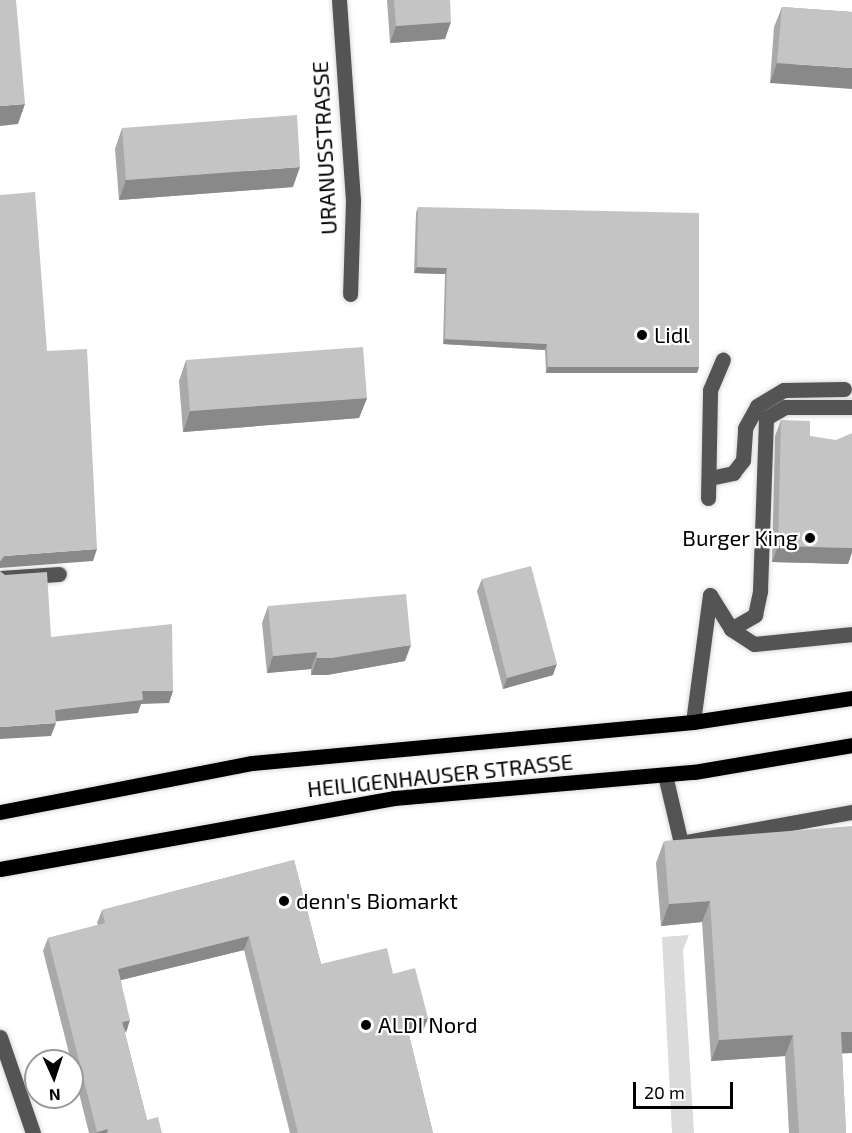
<!DOCTYPE html>
<html>
<head>
<meta charset="utf-8">
<style>
  body { margin:0 }
  #map { position:relative; width:852px; height:1133px; overflow:hidden; background:#fff; font-family:"Exo 2",sans-serif }
  div>[style] { position:absolute }
  .green>* { inset:0; background:#dbdbdb }
  .roads { filter:drop-shadow(0 0 2px #dbdbdb) drop-shadow(0 0 2px #dbdbdb) }
  .minor>* { height:15px; margin:-7.5px; padding:0 7.5px; transform-origin:7.5px; border-radius:7.5px; background:#545454 }
  .major>* { height:15px; margin:-7.5px; padding:0 7.5px; transform-origin:7.5px; border-radius:7.5px; background:#000 }
  .wall>* { inset:0; background:#a9a9a9 }
  .shaded-wall>* { inset:0; background:#898989 }
  .building>* { inset:0; background:#c4c4c4 }
  .dots>* { width:16px; height:16px; translate:-50% -50%; box-sizing:border-box; border:3px solid #fff; border-radius:50% }
  span { translate:-50% -50%; white-space:nowrap; text-align:center; line-height:1.15; -webkit-text-stroke:4.5px #fff; paint-order:stroke }
  .street-label { font-size:22px; color:#000 }
  .poi-label { font-size:22px; color:#000 }
  .left { translate:0 -50%; text-align:left }
  .right { translate:-100% -50%; text-align:right }
  .north { position:absolute; left:24px; top:1049px; width:60px; height:60px; box-sizing:border-box; background:#fff; border:2px solid #999; border-radius:50%; rotate:177deg; font-size:16px; font-weight:700; line-height:24px; text-align:center; color:#000 }
  .north::after { content:''; display:block; margin:auto; width:21px; height:27px; background:#000; clip-path:polygon(50% 0,100% 100%,50% 72%,0 100%) }
  .scale { position:absolute; left:633px; top:1082px; width:100px; height:27px; box-sizing:border-box; border:3px solid #000; border-top:0; padding-left:8px; font-size:18px; line-height:21px; white-space:nowrap; color:#000; -webkit-text-stroke:4px #fff; paint-order:stroke }
</style>
</head>
<body>
<div id="map">
  <div class="green">
    <div style="clip-path:polygon(689px 935px,683px 950px,694px 1133px,672px 1133px,662px 937px)"></div>
  </div>
  <div class="roads">
    <div class="minor">
      <div style="left:339px;top:0;width:201px;rotate:86deg"></div>
      <div style="left:353px;top:201px;width:93px;rotate:91.8deg"></div>
      <div style="left:710px;top:478px;width:24px;rotate:-12deg"></div>
      <div style="left:733px;top:473px;width:16px;rotate:-52deg"></div>
      <div style="left:743px;top:460px;width:32px;rotate:-86deg"></div>
      <div style="left:745px;top:428px;width:25px;rotate:-61deg"></div>
      <div style="left:757px;top:406px;width:31px;rotate:-31deg"></div>
      <div style="left:784px;top:390px;width:60px;rotate:-1deg"></div>
      <div style="left:708px;top:498px;width:108px;rotate:-88.9deg"></div>
      <div style="left:710px;top:390px;width:33px;rotate:-67deg"></div>
      <div style="left:0;top:578px;width:59px;rotate:-3.9deg"></div>
      <div style="left:710px;top:595px;width:40px;rotate:58deg"></div>
      <div style="left:731px;top:629px;width:27px;rotate:33deg"></div>
      <div style="left:754px;top:644px;width:99px;rotate:-5.8deg"></div>
      <div style="left:731px;top:629px;width:28px;rotate:-30deg"></div>
      <div style="left:755px;top:615px;width:25px;rotate:-78deg"></div>
      <div style="left:760px;top:591px;width:173px;rotate:-88deg"></div>
      <div style="left:766px;top:418px;width:22px;rotate:-30deg"></div>
      <div style="left:785px;top:407px;width:67px"></div>
      <div style="left:693px;top:722px;width:128px;rotate:-82.4deg"></div>
      <div style="left:665px;top:775px;width:70px;rotate:76.8deg"></div>
      <div style="left:681px;top:843px;width:174px;rotate:-10.3deg"></div>
      <div style="left:0;top:1037px;width:102px;rotate:71deg"></div>
    </div>
    <div class="major">
      <div style="left:0;top:812px;width:257px;rotate:-11deg"></div>
      <div style="left:252px;top:763px;width:443px;rotate:-5.3deg"></div>
      <div style="left:693px;top:722px;width:161px;rotate:-8.6deg"></div>
      <div style="left:0;top:869px;width:400px;rotate:-10.2deg"></div>
      <div style="left:394px;top:798px;width:301px;rotate:-5deg"></div>
      <div style="left:694px;top:772px;width:160px;rotate:-9.7deg"></div>
    </div>
  </div>
  <div class="wall">
    <div style="clip-path:polygon(387px 0,450px 0,445px 39px,390px 43px)"></div>
    <div style="clip-path:polygon(782px 7px,852px 12px,770px 83px,774px 27px)"></div>
    <div style="clip-path:polygon(122px 128px,293px 187px,119px 200px,115px 149px)"></div>
    <div style="clip-path:polygon(418px 207px,699px 367px,697px 373px,546px 373px,545px 350px,443px 344px,445px 274px,414px 273px,416px 213px)"></div>
    <div style="clip-path:polygon(186px 360px,367px 398px,359px 418px,183px 432px,179px 381px)"></div>
    <div style="clip-path:polygon(781px 420px,810px 436px,852px 469px,852px 552px,848px 564px,772px 562px,775px 436px)"></div>
    <div style="clip-path:polygon(482px 579px,553px 675px,503px 689px,477px 591px)"></div>
    <div style="clip-path:polygon(268px 606px,405px 661px,327px 675px,311px 675px,311px 669px,267px 673px,262px 623px)"></div>
    <div style="clip-path:polygon(664px 841px,842px 1054px,846px 1133px,789px 1133px,785px 1056px,711px 1061px,702px 922px,661px 926px,656px 863px)"></div>
    <div style="clip-path:polygon(294px 860px,321px 964px,393px 974px,423px 1031px,409px 1035px,433px 1133px,290px 1133px,244px 950px,121px 980px,125px 1033px,147px 1120px,162px 1133px,89px 1133px,72px 1065px,72px 1061px,71px 1061px,43px 951px,48px 938px,98px 925px,97px 923px,102px 910px)"></div>
  </div>
  <div class="shaded-wall">
    <div style="clip-path:polygon(451px 22px,445px 39px,390px 43px,396px 26px)"></div>
    <div style="clip-path:polygon(777px 63px,852px 68px,852px 89px,770px 83px)"></div>
    <div style="clip-path:polygon(25px 104px,18px 124px,0 126px,0 106px)"></div>
    <div style="clip-path:polygon(300px 167px,293px 187px,119px 200px,126px 180px)"></div>
    <div style="clip-path:polygon(417px 267px,447px 268px,445px 274px,414px 273px)"></div>
    <div style="clip-path:polygon(445px 339px,547px 344px,545px 350px,443px 344px)"></div>
    <div style="clip-path:polygon(548px 367px,699px 367px,697px 373px,546px 373px)"></div>
    <div style="clip-path:polygon(367px 398px,359px 418px,183px 432px,190px 411px)"></div>
    <div style="clip-path:polygon(778px 546px,852px 548px,852px 552px,848px 564px,772px 562px)"></div>
    <div style="clip-path:polygon(97px 549px,93px 561px,0 568px,0 561px,4px 556px)"></div>
    <div style="clip-path:polygon(411px 645px,405px 661px,327px 675px,311px 675px,317px 658px)"></div>
    <div style="clip-path:polygon(317px 652px,311px 669px,267px 673px,273px 656px)"></div>
    <div style="clip-path:polygon(557px 664px,553px 675px,503px 689px,507px 678px)"></div>
    <div style="clip-path:polygon(142px 691px,173px 691px,169px 703px,141px 704px,138px 713px,50px 722px,55px 710px)"></div>
    <div style="clip-path:polygon(56px 723px,51px 736px,0 739px,0 727px)"></div>
    <div style="clip-path:polygon(710px 901px,702px 922px,661px 926px,669px 904px)"></div>
    <div style="clip-path:polygon(249px 936px,244px 950px,113px 982px,118px 969px)"></div>
    <div style="clip-path:polygon(428px 1018px,423px 1031px,401px 1036px,406px 1023px)"></div>
    <div style="clip-path:polygon(130px 1020px,126px 1033px,122px 1022px)"></div>
    <div style="clip-path:polygon(841px 1032px,852px 1032px,852px 1053px,833px 1054px)"></div>
    <div style="clip-path:polygon(793px 1035px,785px 1056px,711px 1061px,719px 1040px)"></div>
    <div style="clip-path:polygon(108px 1129px,106px 1133px,97px 1133px,97px 1132px)"></div>
  </div>
  <div class="building">
    <div style="clip-path:polygon(0 0,16px 0,25px 104px,0 106px)"></div>
    <div style="clip-path:polygon(394px 0,450px 0,451px 22px,396px 26px)"></div>
    <div style="clip-path:polygon(782px 7px,852px 12px,852px 68px,777px 63px)"></div>
    <div style="clip-path:polygon(297px 115px,300px 167px,126px 180px,122px 128px)"></div>
    <div style="clip-path:polygon(35px 192px,47px 351px,87px 349px,97px 549px,4px 556px,0 561px,0 195px)"></div>
    <div style="clip-path:polygon(418px 207px,699px 213px,699px 367px,548px 367px,547px 344px,445px 339px,447px 268px,417px 267px)"></div>
    <div style="clip-path:polygon(363px 347px,367px 398px,190px 411px,186px 360px)"></div>
    <div style="clip-path:polygon(781px 420px,810px 421px,810px 436px,836px 440px,852px 433px,852px 548px,778px 546px)"></div>
    <div style="clip-path:polygon(531px 566px,557px 664px,507px 678px,482px 579px)"></div>
    <div style="clip-path:polygon(0 571px,5px 575px,47px 572px,51px 637px,172px 624px,173px 691px,142px 691px,143px 700px,55px 710px,56px 723px,0 727px)"></div>
    <div style="clip-path:polygon(406px 594px,411px 645px,332px 658px,317px 658px,317px 652px,273px 656px,268px 606px)"></div>
    <div style="clip-path:polygon(852px 826px,852px 1032px,841px 1032px,846px 1133px,799px 1133px,793px 1035px,719px 1040px,710px 901px,669px 904px,664px 841px)"></div>
    <div style="clip-path:polygon(294px 860px,321px 964px,387px 948px,393px 974px,415px 968px,428px 1018px,406px 1023px,433px 1133px,298px 1133px,249px 936px,118px 969px,130px 1020px,122px 1022px,147px 1120px,158px 1117px,162px 1133px,108px 1133px,108px 1129px,97px 1132px,48px 938px,105px 923px,102px 910px)"></div>
  </div>
  <div class="dots">
    <div style="left:642px;top:335px;background:#000"></div>
    <div style="left:810px;top:538px;background:#000"></div>
    <div style="left:284px;top:901px;background:#000"></div>
    <div style="left:366px;top:1025px;background:#000"></div>
  </div>
  <div class="street-label">
    <span style="left:324px;top:148px;rotate:-93deg">URANUSSTRASSE</span>
    <span style="left:440px;top:775px;rotate:-6deg">HEILIGENHAUSER STRASSE</span>
  </div>
  <div class="poi-label">
    <span class="left" style="left:654px;top:335px">Lidl</span>
    <span class="right" style="left:798px;top:538px">Burger King</span>
    <span class="left" style="left:296px;top:901px">denn's Biomarkt</span>
    <span class="left" style="left:378px;top:1025px">ALDI Nord</span>
  </div>
  <div class="north">N</div>
  <div class="scale">20 m</div>
</div>
</body>
</html>
